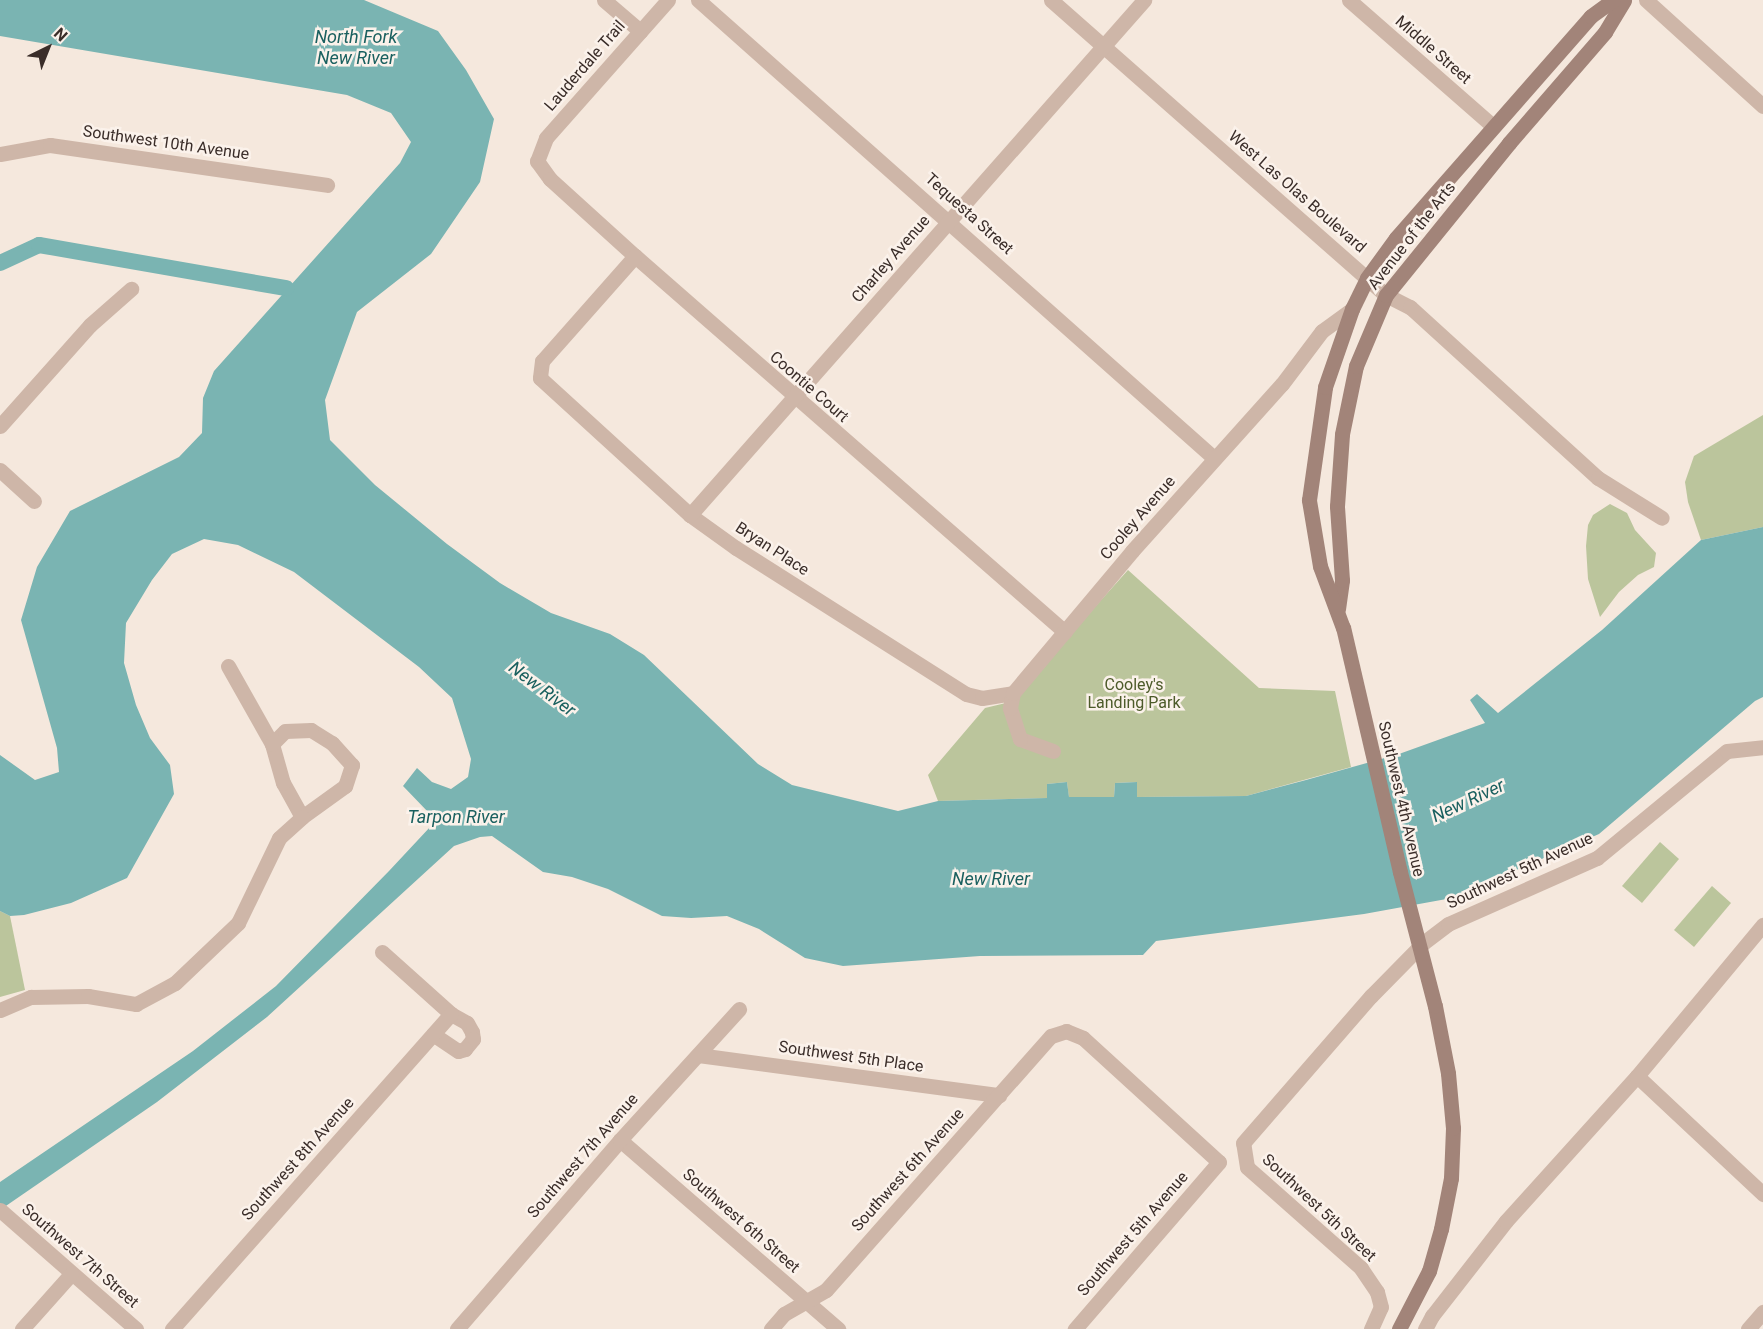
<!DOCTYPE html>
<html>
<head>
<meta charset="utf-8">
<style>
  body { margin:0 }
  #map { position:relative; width:1763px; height:1329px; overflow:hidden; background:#f5e8dd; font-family:Roboto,sans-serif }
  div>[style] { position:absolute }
  .green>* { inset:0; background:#bbc59c }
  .water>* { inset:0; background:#7ab4b2 }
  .canal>* { height:16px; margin:-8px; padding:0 8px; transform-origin:8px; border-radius:8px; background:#7ab4b2 }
  .street>* { height:15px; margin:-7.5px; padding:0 7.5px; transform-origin:7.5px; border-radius:7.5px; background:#ceb6a8 }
  .secondary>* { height:15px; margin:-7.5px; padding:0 7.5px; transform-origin:7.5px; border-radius:7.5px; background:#a28479 }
  .secondary-bridge>* { height:15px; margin:-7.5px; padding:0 7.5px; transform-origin:7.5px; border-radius:7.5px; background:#a28479 }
  span { translate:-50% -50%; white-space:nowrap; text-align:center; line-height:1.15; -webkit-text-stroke:5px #fbf2eb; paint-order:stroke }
  .street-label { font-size:16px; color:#3a2d29 }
  .park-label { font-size:16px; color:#4d5b2a }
  .water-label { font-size:18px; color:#1a605f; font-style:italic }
  .north { position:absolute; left:18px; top:18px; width:60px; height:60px; -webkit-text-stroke:4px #fbf2eb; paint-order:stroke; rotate:43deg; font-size:16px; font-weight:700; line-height:24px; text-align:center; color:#3a2d29 }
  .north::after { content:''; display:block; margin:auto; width:21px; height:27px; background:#3a2d29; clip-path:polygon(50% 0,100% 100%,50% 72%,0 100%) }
</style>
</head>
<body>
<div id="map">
  <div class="green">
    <div style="clip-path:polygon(1763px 415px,1763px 527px,1701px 540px,1688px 502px,1685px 482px,1694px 456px)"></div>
    <div style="clip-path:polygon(1610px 504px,1627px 513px,1635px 530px,1656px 553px,1654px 567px,1638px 575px,1619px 592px,1600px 617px,1588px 579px,1586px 546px,1588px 525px,1593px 515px)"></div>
    <div style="clip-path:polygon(1128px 570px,1259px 688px,1335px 691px,1351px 767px,1246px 796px,1137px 797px,1136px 782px,1115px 783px,1114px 797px,1069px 798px,1067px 782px,1047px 784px,1047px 798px,938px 801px,928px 775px,985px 708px,1010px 702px)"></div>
    <div style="clip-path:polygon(1660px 842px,1679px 859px,1642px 903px,1622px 886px)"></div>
    <div style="clip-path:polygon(1712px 886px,1731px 903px,1694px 947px,1674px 930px)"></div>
    <div style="clip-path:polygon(0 911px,10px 916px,25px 990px,0 997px)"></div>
  </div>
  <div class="water">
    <div style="clip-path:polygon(0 0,364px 0,438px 31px,466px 70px,494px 119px,480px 182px,431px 254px,357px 312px,325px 400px,330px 440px,375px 485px,447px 544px,500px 583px,551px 613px,610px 634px,644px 655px,758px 764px,792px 785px,898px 811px,938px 801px,1047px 798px,1047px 784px,1067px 782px,1069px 797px,1114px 797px,1115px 783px,1137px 782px,1137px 797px,1246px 796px,1306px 780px,1399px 754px,1485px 723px,1470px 700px,1477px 694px,1498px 713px,1602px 630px,1701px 540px,1763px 527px,1763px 697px,1755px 701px,1599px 834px,1452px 898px,1364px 914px,1156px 941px,1143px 955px,980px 956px,843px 966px,805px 958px,759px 929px,727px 916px,691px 918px,662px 916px,608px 889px,572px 877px,543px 872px,492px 836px,480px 837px,454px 846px,267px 1017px,157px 1102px,0 1210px,0 1182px,193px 1051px,276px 986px,389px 871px,431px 826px,429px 813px,403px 786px,417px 768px,432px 782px,451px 789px,468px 777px,471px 759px,452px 698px,419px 667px,294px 572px,238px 545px,204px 539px,172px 554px,152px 580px,126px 623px,124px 663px,136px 705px,150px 738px,170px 765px,174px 794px,127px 878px,71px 903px,24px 915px,10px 916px,0 911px,0 755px,35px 780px,59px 772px,57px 748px,21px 620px,37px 567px,70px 511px,179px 457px,202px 433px,203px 398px,214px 371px,400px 163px,411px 142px,391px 113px,347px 95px,0 36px)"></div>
  </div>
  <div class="canal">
    <div style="left:0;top:263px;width:43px;rotate:-24.8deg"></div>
    <div style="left:39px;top:245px;width:251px;rotate:9.9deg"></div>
  </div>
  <div class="street">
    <div style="left:604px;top:0;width:48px;rotate:40.7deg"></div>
    <div style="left:668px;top:0;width:184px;rotate:131.5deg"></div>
    <div style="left:546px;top:138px;width:25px;rotate:111deg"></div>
    <div style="left:537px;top:161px;width:22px;rotate:54deg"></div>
    <div style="left:550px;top:179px;width:115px;rotate:42.2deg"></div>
    <div style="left:635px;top:256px;width:571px;rotate:41.17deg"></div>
    <div style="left:698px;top:0;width:690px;rotate:41.59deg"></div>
    <div style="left:1051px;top:0;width:446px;rotate:41.4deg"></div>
    <div style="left:1386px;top:295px;width:27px;rotate:27deg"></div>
    <div style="left:1410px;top:307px;width:254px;rotate:42.3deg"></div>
    <div style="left:1598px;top:478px;width:75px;rotate:32deg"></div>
    <div style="left:1349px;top:0;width:191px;rotate:41.2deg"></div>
    <div style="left:1646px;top:0;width:158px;rotate:42.2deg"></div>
    <div style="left:0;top:154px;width:51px;rotate:-10.2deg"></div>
    <div style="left:50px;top:145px;width:280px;rotate:8.2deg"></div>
    <div style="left:635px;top:256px;width:140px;rotate:131.5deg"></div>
    <div style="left:542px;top:361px;width:17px;rotate:97deg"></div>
    <div style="left:540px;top:378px;width:203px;rotate:42.4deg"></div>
    <div style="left:690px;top:515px;width:57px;rotate:35.7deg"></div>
    <div style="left:736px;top:548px;width:272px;rotate:32.4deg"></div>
    <div style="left:966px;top:694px;width:16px;rotate:14deg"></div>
    <div style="left:982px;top:698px;width:31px;rotate:-9deg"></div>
    <div style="left:0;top:426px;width:135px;rotate:-48.3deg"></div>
    <div style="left:90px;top:325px;width:55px;rotate:-41.3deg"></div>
    <div style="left:0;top:470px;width:46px;rotate:42.4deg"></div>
    <div style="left:690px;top:515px;width:687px;rotate:-48.6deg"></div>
    <div style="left:228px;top:666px;width:90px;rotate:60.6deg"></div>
    <div style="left:311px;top:730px;width:25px;rotate:32deg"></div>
    <div style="left:332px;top:743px;width:30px;rotate:48deg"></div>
    <div style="left:352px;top:765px;width:22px;rotate:108deg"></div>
    <div style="left:345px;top:786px;width:53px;rotate:144.2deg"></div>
    <div style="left:302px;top:817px;width:39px;rotate:-119deg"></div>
    <div style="left:283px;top:783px;width:41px;rotate:-105.8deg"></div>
    <div style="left:272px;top:744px;width:18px;rotate:-45deg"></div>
    <div style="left:285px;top:731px;width:26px;rotate:-2deg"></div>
    <div style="left:1053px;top:751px;width:35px;rotate:-160deg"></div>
    <div style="left:1020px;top:739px;width:33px;rotate:-108deg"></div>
    <div style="left:1010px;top:708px;width:15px;rotate:-79deg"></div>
    <div style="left:1013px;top:693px;width:185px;rotate:-50deg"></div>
    <div style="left:1132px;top:551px;width:224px;rotate:-48.1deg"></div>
    <div style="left:1282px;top:384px;width:66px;rotate:-53deg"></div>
    <div style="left:1322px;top:331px;width:37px;rotate:-36deg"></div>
    <div style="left:382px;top:952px;width:93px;rotate:41.9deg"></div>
    <div style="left:451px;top:1014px;width:18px;rotate:29deg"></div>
    <div style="left:467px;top:1023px;width:10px;rotate:61deg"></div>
    <div style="left:472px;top:1032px;width:7px;rotate:82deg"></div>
    <div style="left:473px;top:1039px;width:13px;rotate:129deg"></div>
    <div style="left:465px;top:1049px;width:7px;rotate:164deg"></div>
    <div style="left:458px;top:1051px;width:30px;rotate:-146deg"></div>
    <div style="left:0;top:1010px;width:34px;rotate:-23deg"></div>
    <div style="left:31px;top:997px;width:57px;rotate:-1deg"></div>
    <div style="left:88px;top:996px;width:49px;rotate:9.5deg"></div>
    <div style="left:136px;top:1004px;width:44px;rotate:-28.3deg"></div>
    <div style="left:175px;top:983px;width:87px;rotate:-43.6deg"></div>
    <div style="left:238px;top:923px;width:94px;rotate:-64.2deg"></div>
    <div style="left:279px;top:838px;width:31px;rotate:-42deg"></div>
    <div style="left:698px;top:1055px;width:304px;rotate:7.6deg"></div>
    <div style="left:1637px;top:1076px;width:173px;rotate:43.1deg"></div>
    <div style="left:620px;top:1140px;width:289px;rotate:40.9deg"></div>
    <div style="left:0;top:1210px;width:181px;rotate:41.2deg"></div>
    <div style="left:22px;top:1329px;width:74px;rotate:-48.3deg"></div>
    <div style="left:172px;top:1329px;width:421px;rotate:-48.5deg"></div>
    <div style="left:457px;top:1329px;width:250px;rotate:-49.2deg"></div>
    <div style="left:620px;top:1140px;width:177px;rotate:-47.7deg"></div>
    <div style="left:771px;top:1329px;width:20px;rotate:-49deg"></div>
    <div style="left:784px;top:1314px;width:48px;rotate:-29.7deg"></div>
    <div style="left:826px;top:1290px;width:339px;rotate:-48.5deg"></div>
    <div style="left:1051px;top:1036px;width:16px;rotate:-18deg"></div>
    <div style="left:1066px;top:1031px;width:18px;rotate:22deg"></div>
    <div style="left:1083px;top:1038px;width:184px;rotate:42.4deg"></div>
    <div style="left:1219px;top:1162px;width:221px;rotate:130.8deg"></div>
    <div style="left:1371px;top:1329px;width:24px;rotate:-66deg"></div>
    <div style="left:1381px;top:1307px;width:16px;rotate:-105deg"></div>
    <div style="left:1377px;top:1292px;width:29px;rotate:-124deg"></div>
    <div style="left:1361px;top:1268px;width:152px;rotate:-138.5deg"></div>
    <div style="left:1247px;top:1167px;width:24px;rotate:-99deg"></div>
    <div style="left:1243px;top:1143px;width:195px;rotate:-49deg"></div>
    <div style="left:1371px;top:996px;width:74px;rotate:-45.5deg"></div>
    <div style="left:1423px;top:943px;width:31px;rotate:-37deg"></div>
    <div style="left:1448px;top:924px;width:163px;rotate:-23.9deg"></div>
    <div style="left:1597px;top:858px;width:168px;rotate:-39.5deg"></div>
    <div style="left:1727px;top:751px;width:36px;rotate:-6deg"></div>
    <div style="left:1425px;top:1329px;width:15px;rotate:-62deg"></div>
    <div style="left:1432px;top:1316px;width:120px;rotate:-52.1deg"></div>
    <div style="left:1506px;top:1221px;width:195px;rotate:-47.9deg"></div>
    <div style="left:1637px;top:1076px;width:197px;rotate:-50.2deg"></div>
    <div style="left:1748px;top:1329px;width:23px;rotate:-49deg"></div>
  </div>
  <div class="secondary">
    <div style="left:1338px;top:609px;width:29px;rotate:-82deg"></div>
    <div style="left:1342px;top:580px;width:74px;rotate:-93.9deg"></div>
    <div style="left:1337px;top:506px;width:72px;rotate:-86deg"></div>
    <div style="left:1342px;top:434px;width:69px;rotate:-78.4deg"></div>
    <div style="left:1356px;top:366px;width:77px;rotate:-67.1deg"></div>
    <div style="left:1386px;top:295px;width:196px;rotate:-51deg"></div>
    <div style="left:1509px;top:143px;width:147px;rotate:-49.1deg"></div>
    <div style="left:1605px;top:32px;width:37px;rotate:-59deg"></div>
    <div style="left:1400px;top:872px;width:251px;rotate:-103.1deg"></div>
    <div style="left:1343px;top:628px;width:66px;rotate:-110.4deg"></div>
    <div style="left:1320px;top:566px;width:67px;rotate:-99.5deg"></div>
    <div style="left:1309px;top:500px;width:114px;rotate:-81.9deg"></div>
    <div style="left:1325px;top:387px;width:83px;rotate:-70.9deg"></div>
    <div style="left:1352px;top:309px;width:34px;rotate:-64deg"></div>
    <div style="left:1367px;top:278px;width:49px;rotate:-54.1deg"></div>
    <div style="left:1396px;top:238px;width:295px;rotate:-48.7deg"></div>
    <div style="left:1591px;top:16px;width:27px;rotate:-36deg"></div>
    <div style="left:1399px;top:1329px;width:65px;rotate:-62.7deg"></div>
    <div style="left:1429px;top:1271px;width:44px;rotate:-74.1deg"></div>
    <div style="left:1441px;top:1229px;width:52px;rotate:-78.9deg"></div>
    <div style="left:1451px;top:1178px;width:50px;rotate:-87.7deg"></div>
    <div style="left:1453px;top:1128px;width:55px;rotate:-95.2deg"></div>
    <div style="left:1448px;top:1073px;width:68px;rotate:-101deg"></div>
  </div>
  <div class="secondary-bridge">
    <div style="left:1400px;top:872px;width:138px;rotate:75.4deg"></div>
  </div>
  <div class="street-label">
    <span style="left:1433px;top:50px;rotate:41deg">Middle Street</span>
    <span style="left:585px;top:66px;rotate:-49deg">Lauderdale Trail</span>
    <span style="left:166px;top:143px;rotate:8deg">Southwest 10th Avenue</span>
    <span style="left:1297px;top:192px;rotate:41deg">West Las Olas Boulevard</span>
    <span style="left:969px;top:214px;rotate:42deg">Tequesta Street</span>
    <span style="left:1412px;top:236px;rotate:-52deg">Avenue of the Arts</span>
    <span style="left:891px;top:259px;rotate:-49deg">Charley Avenue</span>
    <span style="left:809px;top:387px;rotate:41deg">Coontie Court</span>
    <span style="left:1138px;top:518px;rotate:-49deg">Cooley Avenue</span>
    <span style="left:772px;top:549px;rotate:33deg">Bryan Place</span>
    <span style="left:1401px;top:799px;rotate:77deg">Southwest 4th Avenue</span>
    <span style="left:1520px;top:871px;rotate:-25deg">Southwest 5th Avenue</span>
    <span style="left:851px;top:1057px;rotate:8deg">Southwest 5th Place</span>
    <span style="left:583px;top:1156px;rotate:-49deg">Southwest 7th Avenue</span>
    <span style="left:298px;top:1159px;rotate:-48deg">Southwest 8th Avenue</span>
    <span style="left:908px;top:1170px;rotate:-48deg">Southwest 6th Avenue</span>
    <span style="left:1319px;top:1208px;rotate:43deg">Southwest 5th Street</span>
    <span style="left:741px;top:1221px;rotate:41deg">Southwest 6th Street</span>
    <span style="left:1133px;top:1234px;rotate:-49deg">Southwest 5th Avenue</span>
    <span style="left:80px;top:1256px;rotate:41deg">Southwest 7th Street</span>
  </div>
  <div class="park-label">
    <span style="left:1134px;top:694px">Cooley's<br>Landing Park</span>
  </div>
  <div class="water-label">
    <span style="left:356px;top:48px">North Fork<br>New River</span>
    <span style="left:542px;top:689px;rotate:37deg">New River</span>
    <span style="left:1468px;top:801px;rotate:-25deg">New River</span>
    <span style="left:456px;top:817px">Tarpon River</span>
    <span style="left:991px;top:879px">New River</span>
  </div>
  <div class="north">N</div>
</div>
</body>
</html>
